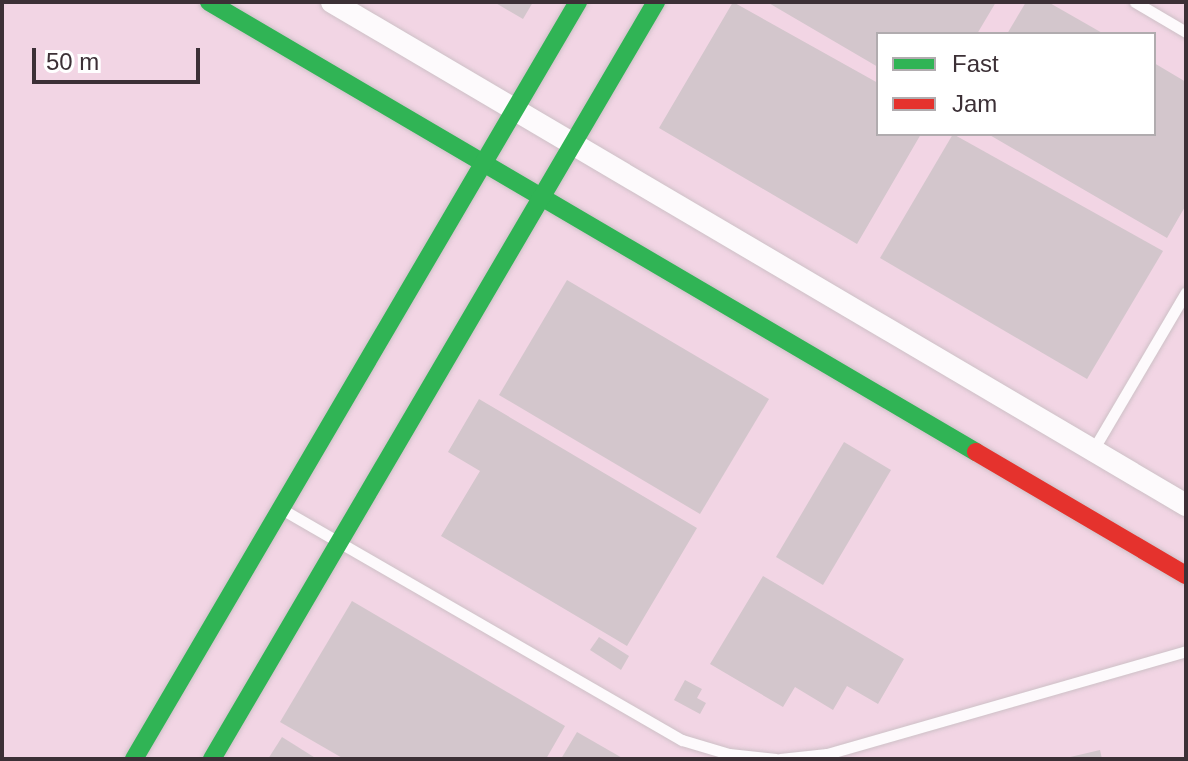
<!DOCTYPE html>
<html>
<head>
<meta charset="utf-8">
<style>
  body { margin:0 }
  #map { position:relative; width:1188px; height:761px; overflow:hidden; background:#f2e1ea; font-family:Arial,sans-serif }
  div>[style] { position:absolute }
  .built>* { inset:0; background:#f2d5e4 }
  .building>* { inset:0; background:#d3c6cc }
  .roads { filter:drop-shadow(0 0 2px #cdc0c6) drop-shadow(0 0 2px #cdc0c6) }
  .lane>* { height:11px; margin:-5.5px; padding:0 5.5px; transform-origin:5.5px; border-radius:5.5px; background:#fdfafc }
  .street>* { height:22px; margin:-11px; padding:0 11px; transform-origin:11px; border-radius:11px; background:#fdfafc }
  .fast>* { height:18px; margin:-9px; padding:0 9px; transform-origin:9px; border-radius:9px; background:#30b455 }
  .jam>* { height:18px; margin:-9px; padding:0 9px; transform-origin:9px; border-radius:9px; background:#e5322d }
  span { translate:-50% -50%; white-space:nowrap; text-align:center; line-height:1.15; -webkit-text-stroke:7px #fff; paint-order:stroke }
  .frame { position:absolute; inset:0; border:4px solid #3c3036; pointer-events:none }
  .legend { position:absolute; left:876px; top:32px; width:280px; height:104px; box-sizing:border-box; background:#fff; border:2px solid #b1acaf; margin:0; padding:10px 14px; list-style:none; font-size:24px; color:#3c3036 }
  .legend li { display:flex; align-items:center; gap:16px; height:40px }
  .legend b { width:40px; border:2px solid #b1acaf }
  .scale { position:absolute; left:32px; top:48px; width:168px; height:36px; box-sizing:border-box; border:4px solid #3c3036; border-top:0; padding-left:10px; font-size:24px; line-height:28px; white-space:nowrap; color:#3c3036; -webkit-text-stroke:6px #fff; paint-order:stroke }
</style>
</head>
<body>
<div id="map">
  <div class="built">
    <div style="clip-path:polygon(evenodd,2px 2px,1186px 2px,1186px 759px,2px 759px,2px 2px,878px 34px,1154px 34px,1154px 134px,878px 134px,878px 34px)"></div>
  </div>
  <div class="building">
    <div style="clip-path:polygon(494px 2px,533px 2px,523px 19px)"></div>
    <div style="clip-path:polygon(733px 2px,878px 83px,878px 134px,921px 134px,857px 244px,659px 128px)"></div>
    <div style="clip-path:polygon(767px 2px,996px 2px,977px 34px,878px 34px,878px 67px)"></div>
    <div style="clip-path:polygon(1026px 2px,1048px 2px,1104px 34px,1007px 34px)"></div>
    <div style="clip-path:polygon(1154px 63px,1186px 82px,1186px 205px,1167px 238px,988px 134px,1154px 134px)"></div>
    <div style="clip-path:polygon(953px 134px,1163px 251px,1087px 379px,880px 258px)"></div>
    <div style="clip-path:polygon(567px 280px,769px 399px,700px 514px,499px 395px)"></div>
    <div style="clip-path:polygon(479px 399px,697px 528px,627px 646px,441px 536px,480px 471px,448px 452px)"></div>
    <div style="clip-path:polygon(844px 442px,891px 470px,823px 585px,776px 557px)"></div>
    <div style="clip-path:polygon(763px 576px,904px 659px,878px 704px,847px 686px,833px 710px,795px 687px,783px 707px,710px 664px)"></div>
    <div style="clip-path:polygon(352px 601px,565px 726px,546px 759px,344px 759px,280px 722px)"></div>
    <div style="clip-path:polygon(599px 637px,629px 656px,621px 670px,590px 650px)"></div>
    <div style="clip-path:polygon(685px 680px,702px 689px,697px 698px,706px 703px,700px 714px,674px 700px)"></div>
    <div style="clip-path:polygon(577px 732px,624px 759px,561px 759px)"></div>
    <div style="clip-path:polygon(282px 737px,317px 759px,268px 759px)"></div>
    <div style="clip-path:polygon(1100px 750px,1102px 759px,1066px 759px,1066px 758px)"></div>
  </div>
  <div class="roads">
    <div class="lane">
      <div style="left:1135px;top:2px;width:59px;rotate:30.5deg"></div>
      <div style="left:1093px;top:450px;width:183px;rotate:-59.5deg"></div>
      <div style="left:285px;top:511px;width:458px;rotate:30deg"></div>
      <div style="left:682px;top:740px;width:49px;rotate:16.6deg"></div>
      <div style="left:729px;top:754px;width:47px;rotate:6.1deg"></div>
      <div style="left:780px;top:759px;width:47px;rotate:-6.1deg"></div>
      <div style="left:827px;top:754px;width:373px;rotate:-16deg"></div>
    </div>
    <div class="street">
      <div style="left:332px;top:2px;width:991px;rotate:30.5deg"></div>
    </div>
    <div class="fast">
      <div style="left:209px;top:2px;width:889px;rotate:30.4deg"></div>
      <div style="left:134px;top:759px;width:878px;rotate:-59.61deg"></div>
      <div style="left:212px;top:759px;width:878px;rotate:-59.61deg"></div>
    </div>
    <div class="jam">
      <div style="left:976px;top:452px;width:243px;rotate:30.4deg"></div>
    </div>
  </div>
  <div class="frame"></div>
  <ul class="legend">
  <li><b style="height:10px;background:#30b455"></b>Fast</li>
  <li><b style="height:10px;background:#e5322d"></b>Jam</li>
  </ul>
  <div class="scale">50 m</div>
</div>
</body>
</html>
